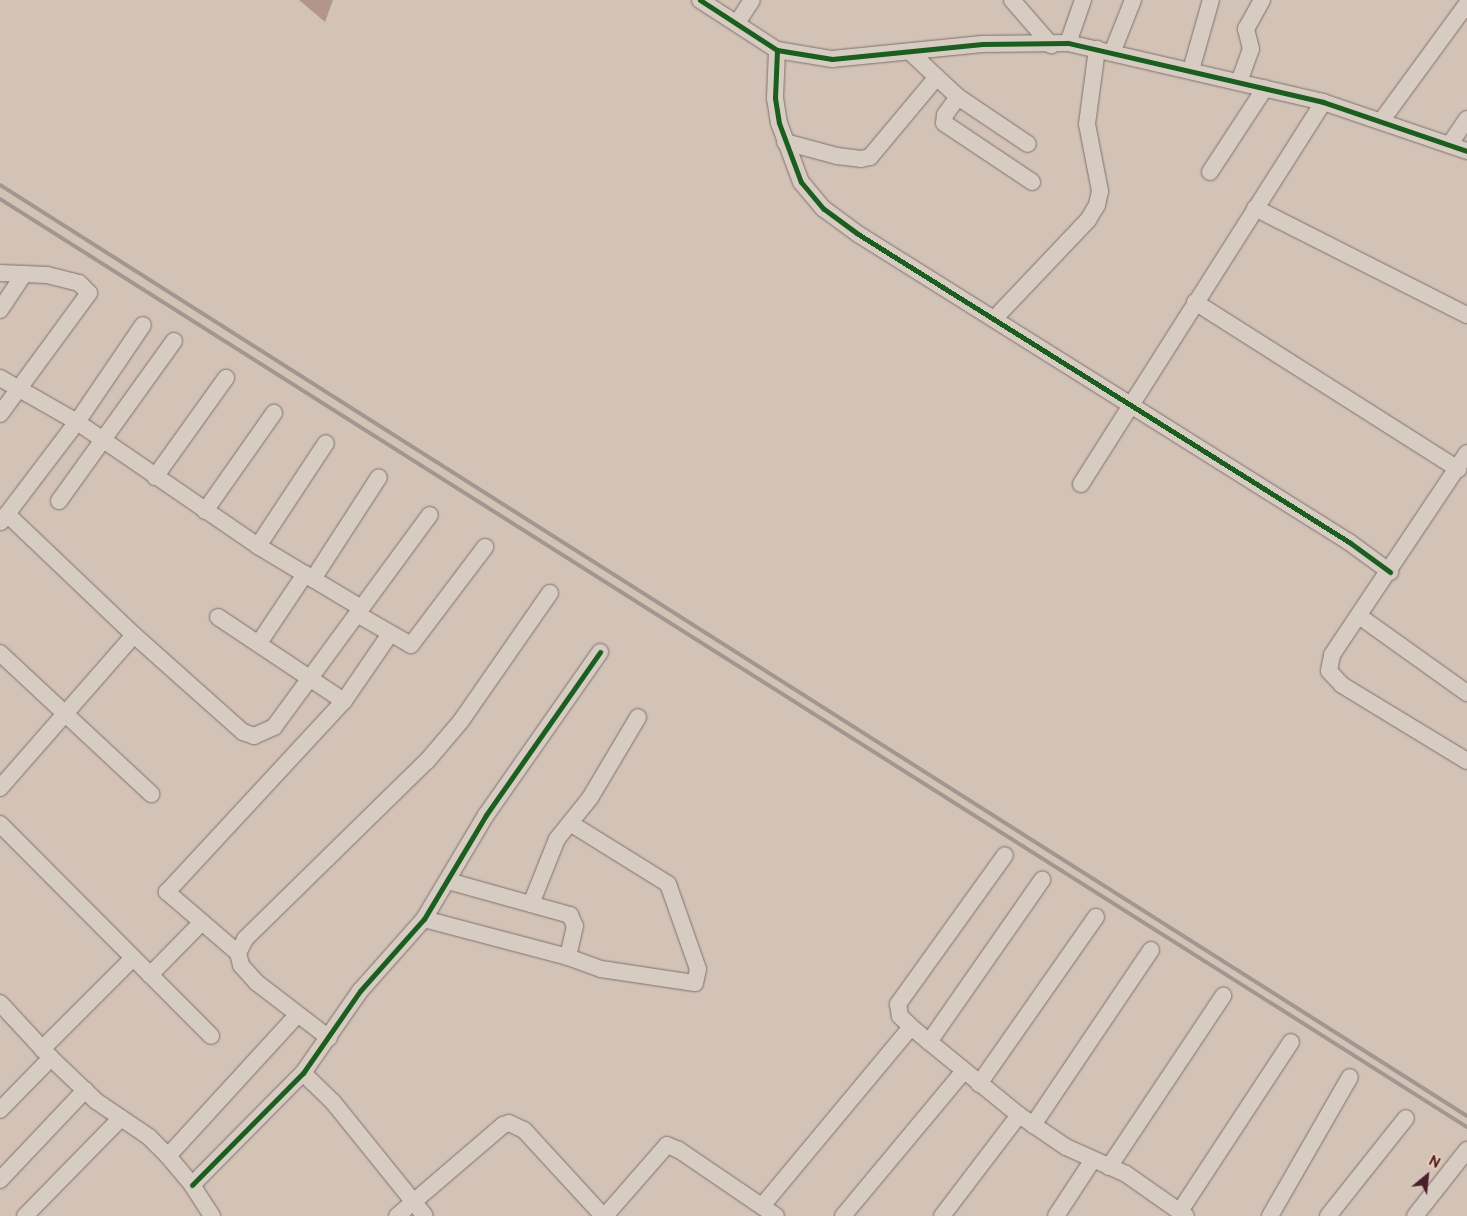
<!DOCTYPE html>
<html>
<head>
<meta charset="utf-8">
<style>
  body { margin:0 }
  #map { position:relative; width:1467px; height:1216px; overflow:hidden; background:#d3c3b6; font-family:"Balsamiq Sans",sans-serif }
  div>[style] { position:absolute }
  .water>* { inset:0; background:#b3958a }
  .roads { filter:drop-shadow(0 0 1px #80706d) drop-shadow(0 0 1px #80706d) }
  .minor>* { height:16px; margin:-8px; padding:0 8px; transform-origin:8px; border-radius:8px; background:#d6ccc2 }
  .rail>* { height:4px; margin:-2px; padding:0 2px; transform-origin:2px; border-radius:2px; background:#a39691 }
  .cycleway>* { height:5px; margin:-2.5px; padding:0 2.5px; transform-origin:2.5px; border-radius:2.5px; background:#1b5e20 }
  span { translate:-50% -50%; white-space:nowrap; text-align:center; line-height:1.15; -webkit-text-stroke:4px #eaccb1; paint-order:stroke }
  .north { position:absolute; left:1402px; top:1151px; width:50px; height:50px; -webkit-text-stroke:4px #eaccb1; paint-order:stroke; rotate:28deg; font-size:14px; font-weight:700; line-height:20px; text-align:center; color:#4a1f2b }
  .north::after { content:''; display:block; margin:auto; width:18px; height:22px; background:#4a1f2b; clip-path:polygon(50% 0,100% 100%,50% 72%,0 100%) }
</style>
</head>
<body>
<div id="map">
  <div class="water">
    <div style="clip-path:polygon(299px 0,333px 0,325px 22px)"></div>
  </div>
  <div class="roads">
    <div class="minor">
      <div style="left:700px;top:0;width:92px;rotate:33deg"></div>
      <div style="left:777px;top:50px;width:56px;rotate:9.3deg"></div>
      <div style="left:832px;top:59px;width:151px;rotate:-5.7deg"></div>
      <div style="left:982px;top:44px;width:86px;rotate:-0.7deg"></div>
      <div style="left:1068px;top:43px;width:262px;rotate:13deg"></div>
      <div style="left:1323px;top:102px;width:152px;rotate:18.8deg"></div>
      <div style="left:1012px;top:0;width:60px;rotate:49.1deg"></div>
      <div style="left:737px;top:23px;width:27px;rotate:-57deg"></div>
      <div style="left:1068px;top:43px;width:46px;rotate:-70.8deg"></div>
      <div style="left:777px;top:50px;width:48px;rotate:92.4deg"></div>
      <div style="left:775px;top:98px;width:25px;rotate:81deg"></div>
      <div style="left:779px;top:123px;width:63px;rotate:69.6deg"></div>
      <div style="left:801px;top:182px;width:35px;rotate:50deg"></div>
      <div style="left:824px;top:209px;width:42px;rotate:36.3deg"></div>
      <div style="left:858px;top:234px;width:580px;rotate:32.1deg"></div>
      <div style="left:1349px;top:542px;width:51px;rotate:36.2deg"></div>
      <div style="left:910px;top:52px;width:66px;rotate:43.2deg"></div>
      <div style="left:958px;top:97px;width:84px;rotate:33.9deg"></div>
      <div style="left:1112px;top:53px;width:57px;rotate:-68.4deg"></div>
      <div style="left:1191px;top:70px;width:73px;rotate:-74.1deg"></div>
      <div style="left:1239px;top:82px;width:35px;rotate:-70deg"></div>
      <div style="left:1251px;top:49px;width:21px;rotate:-104deg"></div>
      <div style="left:1246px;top:29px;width:33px;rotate:-61deg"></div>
      <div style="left:958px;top:97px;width:22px;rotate:126deg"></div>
      <div style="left:945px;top:115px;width:8px;rotate:97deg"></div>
      <div style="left:944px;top:123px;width:106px;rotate:33.8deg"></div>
      <div style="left:1382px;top:120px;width:144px;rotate:-53.8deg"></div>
      <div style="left:785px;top:142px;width:54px;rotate:15.1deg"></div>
      <div style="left:837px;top:156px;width:24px;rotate:7deg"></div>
      <div style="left:861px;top:159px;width:9px;rotate:-13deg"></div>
      <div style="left:870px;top:157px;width:104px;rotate:-50.1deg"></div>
      <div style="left:1450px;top:144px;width:30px;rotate:-56deg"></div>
      <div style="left:1210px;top:172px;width:100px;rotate:-56.8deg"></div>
      <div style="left:1255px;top:208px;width:237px;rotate:26.8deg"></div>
      <div style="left:0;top:273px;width:47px;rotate:2.4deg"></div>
      <div style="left:47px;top:275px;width:33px;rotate:14deg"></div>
      <div style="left:79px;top:283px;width:14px;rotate:45deg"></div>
      <div style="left:89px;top:293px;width:150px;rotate:126.3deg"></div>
      <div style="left:1195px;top:302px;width:312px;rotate:32.4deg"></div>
      <div style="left:0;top:310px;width:43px;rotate:-56.3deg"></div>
      <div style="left:994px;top:319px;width:137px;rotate:-46.5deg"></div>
      <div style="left:1088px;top:220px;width:17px;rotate:-59deg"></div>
      <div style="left:1097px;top:205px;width:14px;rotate:-78deg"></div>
      <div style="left:1100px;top:191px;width:68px;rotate:-101deg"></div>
      <div style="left:1087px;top:124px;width:76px;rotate:-82.4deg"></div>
      <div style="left:0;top:378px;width:89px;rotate:29.7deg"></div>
      <div style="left:77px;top:422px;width:219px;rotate:34.4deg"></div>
      <div style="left:258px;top:546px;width:120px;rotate:31deg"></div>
      <div style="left:1467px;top:453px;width:243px;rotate:123.8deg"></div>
      <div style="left:1332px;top:655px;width:16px;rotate:101deg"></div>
      <div style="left:1329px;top:671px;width:19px;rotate:47deg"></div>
      <div style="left:1342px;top:685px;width:146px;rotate:31.3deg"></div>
      <div style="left:155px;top:477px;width:122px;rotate:-54.4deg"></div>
      <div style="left:1081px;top:484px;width:452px;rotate:-57.6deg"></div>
      <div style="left:59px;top:501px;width:197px;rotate:-54.3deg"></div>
      <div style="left:205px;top:511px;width:120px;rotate:-54.9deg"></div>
      <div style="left:7px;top:514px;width:175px;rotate:43.6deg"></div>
      <div style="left:134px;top:635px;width:146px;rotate:41.7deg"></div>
      <div style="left:243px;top:732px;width:12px;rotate:20deg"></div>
      <div style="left:254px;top:736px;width:22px;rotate:-24deg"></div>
      <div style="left:274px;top:727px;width:263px;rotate:-53.7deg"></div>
      <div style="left:1px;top:522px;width:126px;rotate:-52.8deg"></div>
      <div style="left:77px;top:422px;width:117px;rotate:-55.8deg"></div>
      <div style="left:258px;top:546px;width:123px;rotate:-56.6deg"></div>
      <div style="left:313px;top:579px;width:121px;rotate:-57.1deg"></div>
      <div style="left:357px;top:614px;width:62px;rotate:29.9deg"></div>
      <div style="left:411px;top:645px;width:123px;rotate:-52.9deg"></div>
      <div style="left:1359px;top:616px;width:133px;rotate:35.5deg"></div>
      <div style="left:218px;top:617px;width:151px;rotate:33.7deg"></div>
      <div style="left:259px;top:643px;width:83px;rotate:-56.3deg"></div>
      <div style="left:0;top:653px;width:207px;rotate:43deg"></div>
      <div style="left:0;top:788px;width:203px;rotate:-48.8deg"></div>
      <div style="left:0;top:824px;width:299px;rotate:45.1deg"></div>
      <div style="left:448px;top:881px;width:127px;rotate:15.6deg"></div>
      <div style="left:570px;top:915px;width:12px;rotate:66deg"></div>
      <div style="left:575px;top:926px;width:32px;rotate:103deg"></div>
      <div style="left:531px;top:904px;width:70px;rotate:-68.2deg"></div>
      <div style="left:557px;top:839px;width:53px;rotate:-51.2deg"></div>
      <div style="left:590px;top:798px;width:94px;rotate:-59.3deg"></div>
      <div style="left:424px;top:919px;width:149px;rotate:14.8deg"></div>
      <div style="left:568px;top:957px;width:35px;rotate:20deg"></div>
      <div style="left:601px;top:969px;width:95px;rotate:8.5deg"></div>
      <div style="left:695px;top:983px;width:14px;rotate:-78deg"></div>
      <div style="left:698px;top:969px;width:90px;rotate:-109.4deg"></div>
      <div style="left:668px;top:884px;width:115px;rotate:-148.1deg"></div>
      <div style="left:238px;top:953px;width:94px;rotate:-139.3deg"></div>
      <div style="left:167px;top:892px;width:260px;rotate:-47.2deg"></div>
      <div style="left:344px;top:701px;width:81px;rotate:-55.5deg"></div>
      <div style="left:150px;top:975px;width:74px;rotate:-45.5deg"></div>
      <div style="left:0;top:1003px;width:75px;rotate:47.2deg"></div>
      <div style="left:51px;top:1058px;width:62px;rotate:43.7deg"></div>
      <div style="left:96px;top:1101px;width:64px;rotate:34.2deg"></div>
      <div style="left:149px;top:1137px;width:27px;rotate:45deg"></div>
      <div style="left:168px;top:1156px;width:38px;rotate:50deg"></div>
      <div style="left:192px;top:1185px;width:37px;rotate:57deg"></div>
      <div style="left:911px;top:1027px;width:139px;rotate:39.2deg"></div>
      <div style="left:1019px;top:1115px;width:57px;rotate:34.2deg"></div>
      <div style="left:1066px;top:1147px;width:66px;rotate:24.2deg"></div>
      <div style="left:1126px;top:1174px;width:73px;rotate:35deg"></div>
      <div style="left:329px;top:1038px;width:91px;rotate:-142.6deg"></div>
      <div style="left:257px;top:983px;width:24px;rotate:-132deg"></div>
      <div style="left:241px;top:965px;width:12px;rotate:-104deg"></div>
      <div style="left:238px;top:953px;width:16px;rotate:-63deg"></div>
      <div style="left:245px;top:939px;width:255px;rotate:-44.4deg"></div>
      <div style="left:427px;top:761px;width:52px;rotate:-49.6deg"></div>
      <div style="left:461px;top:721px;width:156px;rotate:-55.2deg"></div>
      <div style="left:929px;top:1042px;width:198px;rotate:-55.1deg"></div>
      <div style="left:42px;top:1049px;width:129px;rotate:-45deg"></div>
      <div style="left:303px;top:1073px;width:42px;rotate:44deg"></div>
      <div style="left:333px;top:1102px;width:146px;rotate:51.1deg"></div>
      <div style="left:979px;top:1084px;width:204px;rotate:-55deg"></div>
      <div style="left:0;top:1110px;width:73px;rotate:-45.6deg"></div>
      <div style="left:1033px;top:1125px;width:211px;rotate:-56deg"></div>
      <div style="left:168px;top:1156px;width:191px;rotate:-47.5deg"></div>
      <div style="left:1109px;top:1167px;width:206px;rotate:-56.3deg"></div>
      <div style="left:0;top:1180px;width:124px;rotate:-46.6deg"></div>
      <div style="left:192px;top:1185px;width:158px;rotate:-45.3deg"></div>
      <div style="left:303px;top:1073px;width:100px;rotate:-55.2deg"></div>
      <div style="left:360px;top:991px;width:96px;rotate:-48.4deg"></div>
      <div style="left:424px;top:919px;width:121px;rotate:-59.2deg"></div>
      <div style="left:486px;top:815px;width:199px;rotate:-55deg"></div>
      <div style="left:762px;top:1206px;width:233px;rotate:-50.2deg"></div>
      <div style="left:911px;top:1027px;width:16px;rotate:-135deg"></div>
      <div style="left:900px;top:1016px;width:12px;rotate:-99deg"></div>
      <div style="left:898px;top:1004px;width:183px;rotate:-54.3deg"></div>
      <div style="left:1180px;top:1211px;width:202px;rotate:-56.7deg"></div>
      <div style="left:25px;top:1216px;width:137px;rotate:-45.6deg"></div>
      <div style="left:397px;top:1216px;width:140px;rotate:-40.6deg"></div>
      <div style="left:503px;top:1125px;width:6px;rotate:-18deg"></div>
      <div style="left:509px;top:1123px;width:17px;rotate:25deg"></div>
      <div style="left:524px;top:1130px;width:117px;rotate:47.4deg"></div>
      <div style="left:605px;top:1216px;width:94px;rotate:-48.9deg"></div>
      <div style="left:667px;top:1145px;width:13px;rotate:23deg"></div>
      <div style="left:679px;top:1150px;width:117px;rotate:34.2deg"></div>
      <div style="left:843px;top:1216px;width:189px;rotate:-50.2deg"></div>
      <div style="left:942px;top:1216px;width:127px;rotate:-52.7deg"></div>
      <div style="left:1056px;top:1216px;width:66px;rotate:-56.8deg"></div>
      <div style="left:1270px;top:1216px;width:160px;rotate:-60.1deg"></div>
      <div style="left:1328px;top:1216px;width:125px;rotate:-51.5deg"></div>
      <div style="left:1415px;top:1216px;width:84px;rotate:-51.8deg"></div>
    </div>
  </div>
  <div class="rail">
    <div style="left:0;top:185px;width:1737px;rotate:32.4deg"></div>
    <div style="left:0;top:199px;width:1736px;rotate:32.32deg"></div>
  </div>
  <div class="cycleway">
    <div style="left:700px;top:0;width:92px;rotate:33deg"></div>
    <div style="left:777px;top:50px;width:56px;rotate:9.3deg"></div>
    <div style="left:832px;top:59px;width:151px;rotate:-5.7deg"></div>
    <div style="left:982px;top:44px;width:86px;rotate:-0.7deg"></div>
    <div style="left:1068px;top:43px;width:262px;rotate:13deg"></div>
    <div style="left:1323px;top:102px;width:152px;rotate:18.8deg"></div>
    <div style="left:777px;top:50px;width:48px;rotate:92.4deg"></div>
    <div style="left:775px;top:98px;width:25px;rotate:81deg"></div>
    <div style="left:779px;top:123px;width:63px;rotate:69.6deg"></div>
    <div style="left:801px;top:182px;width:35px;rotate:50deg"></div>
    <div style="left:824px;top:209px;width:42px;rotate:36.3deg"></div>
    <div style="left:858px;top:234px;width:580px;rotate:32.1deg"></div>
    <div style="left:1349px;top:542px;width:51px;rotate:36.2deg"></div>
    <div style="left:192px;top:1185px;width:158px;rotate:-45.3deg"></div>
    <div style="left:303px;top:1073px;width:100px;rotate:-55.2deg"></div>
    <div style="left:360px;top:991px;width:96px;rotate:-48.4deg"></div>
    <div style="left:424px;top:919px;width:121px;rotate:-59.2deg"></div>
    <div style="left:486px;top:815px;width:199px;rotate:-55deg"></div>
  </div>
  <div class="north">N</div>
</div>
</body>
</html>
